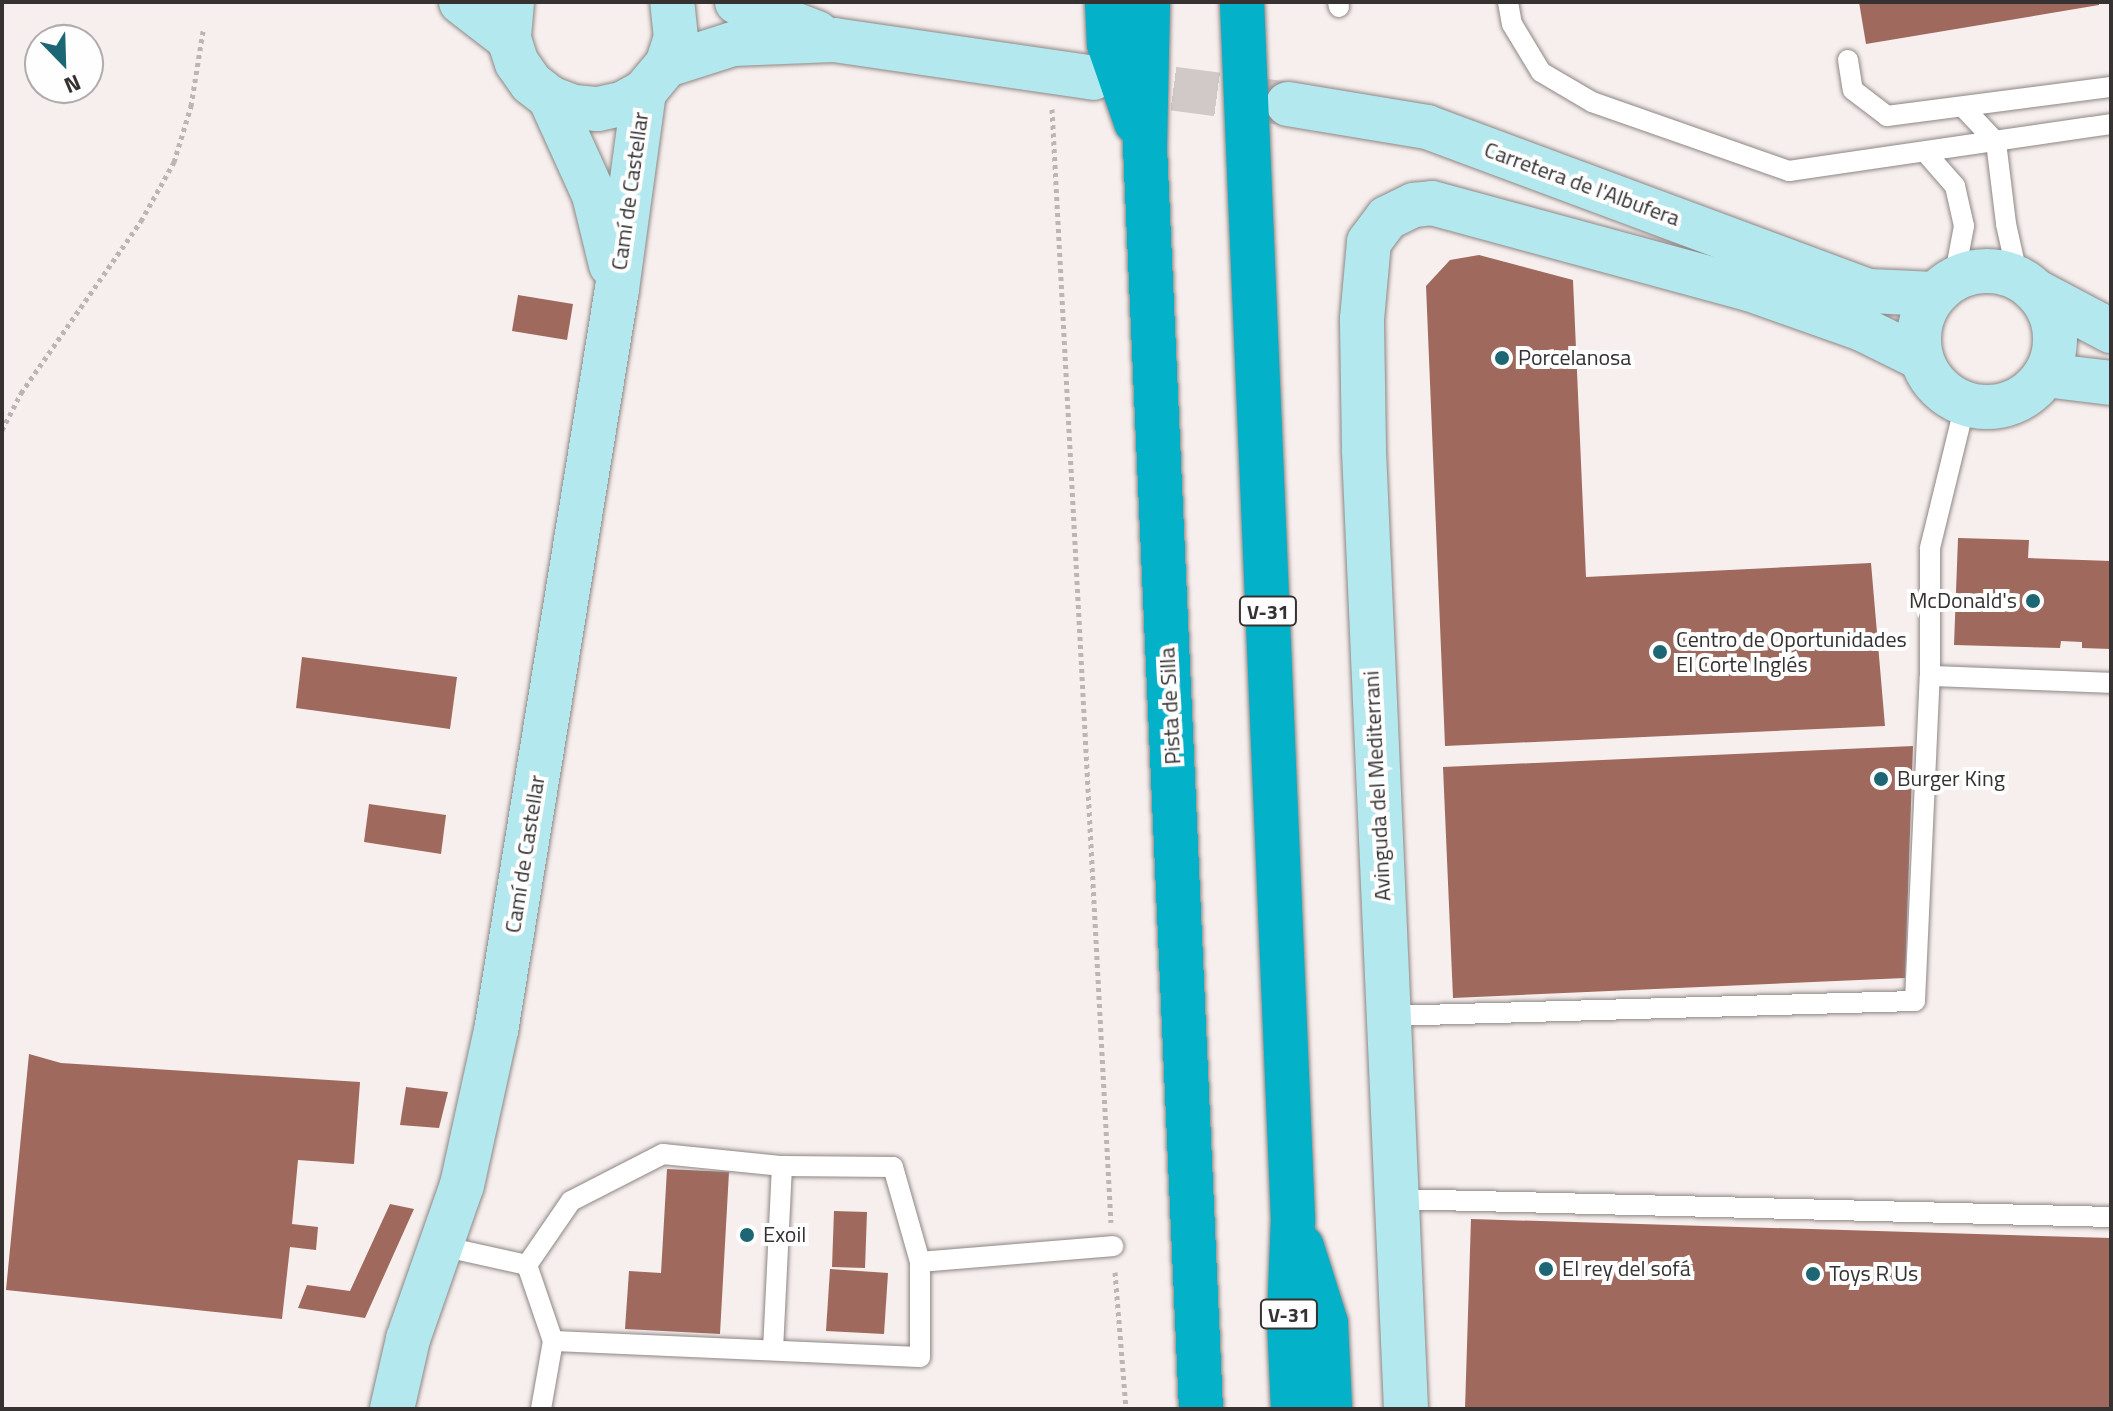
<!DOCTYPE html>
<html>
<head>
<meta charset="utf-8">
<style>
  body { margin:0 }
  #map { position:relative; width:2113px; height:1411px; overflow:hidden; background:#f7efed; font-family:"Titillium Web",sans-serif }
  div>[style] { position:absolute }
  .building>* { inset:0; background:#9f695e }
  .secondary-tunnel>* { height:44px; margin-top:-22px; transform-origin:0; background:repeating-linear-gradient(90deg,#d0c9c7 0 44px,transparent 0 66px) }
  .path>* { height:5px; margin-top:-2.5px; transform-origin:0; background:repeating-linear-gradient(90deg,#bbb5b3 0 4px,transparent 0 8px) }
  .roads { filter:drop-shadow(0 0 2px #8d8684) drop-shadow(0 0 2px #8d8684) }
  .lane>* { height:20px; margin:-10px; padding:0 10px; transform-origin:10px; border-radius:10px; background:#fff }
  .secondary>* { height:44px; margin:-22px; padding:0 22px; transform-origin:22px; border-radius:22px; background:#b3e8ef }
  .secondary>.ring { margin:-22px; padding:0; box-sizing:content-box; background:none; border:44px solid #b3e8ef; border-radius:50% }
  .highway>* { height:44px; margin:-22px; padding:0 22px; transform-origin:22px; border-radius:22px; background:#03b1c9 }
  .dots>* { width:22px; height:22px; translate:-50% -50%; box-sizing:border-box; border:4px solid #fefefe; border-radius:50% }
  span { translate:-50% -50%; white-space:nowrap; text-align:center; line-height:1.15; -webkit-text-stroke:8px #fefefe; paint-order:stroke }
  .shield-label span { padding:2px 6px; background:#fefefe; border:2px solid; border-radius:6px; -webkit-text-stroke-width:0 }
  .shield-label { font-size:20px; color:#353231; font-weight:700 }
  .street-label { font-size:22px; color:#353231 }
  .poi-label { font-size:22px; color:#353231 }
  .left { translate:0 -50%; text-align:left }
  .right { translate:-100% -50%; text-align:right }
  .frame { position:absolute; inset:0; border:4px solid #353231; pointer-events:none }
  .north { position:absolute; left:24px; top:24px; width:80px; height:80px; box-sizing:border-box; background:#fefefe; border:2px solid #aeacac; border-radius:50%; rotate:157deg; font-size:22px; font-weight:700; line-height:32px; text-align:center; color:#353231 }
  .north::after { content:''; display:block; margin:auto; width:28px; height:36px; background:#1d6673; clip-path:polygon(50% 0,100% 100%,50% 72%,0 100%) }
</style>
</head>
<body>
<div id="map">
  <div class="building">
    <div style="clip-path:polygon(1859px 2px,2099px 2px,2099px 5px,1866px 44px)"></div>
    <div style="clip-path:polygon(1479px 255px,1573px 280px,1586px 577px,1871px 563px,1885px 726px,1445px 746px,1426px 286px,1450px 260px)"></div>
    <div style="clip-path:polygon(518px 295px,573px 304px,567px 340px,512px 331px)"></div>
    <div style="clip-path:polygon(1958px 538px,2029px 540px,2028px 558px,2111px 561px,2111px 649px,2082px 648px,2082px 642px,2061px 641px,2060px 648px,1954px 645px)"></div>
    <div style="clip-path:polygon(302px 657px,457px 677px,450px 729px,296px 708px)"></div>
    <div style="clip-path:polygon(1913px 746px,1905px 978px,1453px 998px,1443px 767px)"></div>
    <div style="clip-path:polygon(369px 804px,446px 815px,441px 854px,364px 842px)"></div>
    <div style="clip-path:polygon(29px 1054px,61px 1063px,360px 1082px,354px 1164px,298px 1160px,292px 1224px,318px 1227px,316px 1250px,290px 1247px,282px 1319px,6px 1290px)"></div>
    <div style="clip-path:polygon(406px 1087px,448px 1092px,439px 1128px,400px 1125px)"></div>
    <div style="clip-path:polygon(667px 1169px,729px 1172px,720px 1334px,625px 1329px,629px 1271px,661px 1273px)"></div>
    <div style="clip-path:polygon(390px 1204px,414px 1209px,365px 1318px,298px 1308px,307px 1285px,350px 1291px)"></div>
    <div style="clip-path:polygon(834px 1211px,867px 1212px,865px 1268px,832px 1267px)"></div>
    <div style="clip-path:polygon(1471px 1219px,2111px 1238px,2111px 1409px,1465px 1409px)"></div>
    <div style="clip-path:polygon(830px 1269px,888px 1273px,884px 1334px,826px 1331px)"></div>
  </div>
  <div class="secondary-tunnel">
    <div style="left:1108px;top:80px;width:176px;rotate:7.5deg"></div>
  </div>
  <div class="path">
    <div style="left:1052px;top:109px;width:1115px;rotate:86.97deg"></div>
    <div style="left:2px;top:430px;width:42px;rotate:-62.8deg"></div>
    <div style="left:21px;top:393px;width:210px;rotate:-55.1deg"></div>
    <div style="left:141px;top:221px;width:68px;rotate:-60.8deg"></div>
    <div style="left:174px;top:162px;width:59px;rotate:-73.1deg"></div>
    <div style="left:191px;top:106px;width:76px;rotate:-80.9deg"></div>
    <div style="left:1115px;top:1272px;width:137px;rotate:85.4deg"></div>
  </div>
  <div class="roads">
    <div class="lane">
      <div style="left:1338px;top:2px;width:5px;rotate:79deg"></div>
      <div style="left:1508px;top:2px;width:22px;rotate:80deg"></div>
      <div style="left:1512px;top:24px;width:56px;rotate:58.9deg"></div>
      <div style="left:1541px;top:72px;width:59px;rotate:30.5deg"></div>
      <div style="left:1592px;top:102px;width:209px;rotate:19.3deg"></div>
      <div style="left:1789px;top:171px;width:325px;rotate:-8.3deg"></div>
      <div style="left:1848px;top:60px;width:30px;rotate:81deg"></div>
      <div style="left:1853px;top:90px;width:43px;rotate:37.4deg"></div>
      <div style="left:1887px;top:116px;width:226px;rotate:-7.4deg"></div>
      <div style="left:1963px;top:107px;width:48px;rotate:46.7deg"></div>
      <div style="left:1996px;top:142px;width:83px;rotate:83deg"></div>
      <div style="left:2006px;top:224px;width:55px;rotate:77.5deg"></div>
      <div style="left:1926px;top:153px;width:44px;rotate:48.7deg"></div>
      <div style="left:1955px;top:186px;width:41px;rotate:77.3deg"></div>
      <div style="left:1964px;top:226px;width:54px;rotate:100.7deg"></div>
      <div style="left:1930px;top:676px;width:181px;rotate:2.2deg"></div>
      <div style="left:1388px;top:1016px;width:527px;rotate:-1.63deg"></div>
      <div style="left:1915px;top:1001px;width:325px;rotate:-87.4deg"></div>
      <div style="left:1930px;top:676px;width:128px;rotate:-90deg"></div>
      <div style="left:1930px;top:548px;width:148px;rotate:-76.3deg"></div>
      <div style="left:663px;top:1154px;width:120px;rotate:5.8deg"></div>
      <div style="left:782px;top:1166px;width:111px;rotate:0.5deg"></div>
      <div style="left:893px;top:1167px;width:99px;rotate:74.1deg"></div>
      <div style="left:920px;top:1262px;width:95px;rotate:90deg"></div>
      <div style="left:920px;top:1357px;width:367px;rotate:-177.5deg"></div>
      <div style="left:553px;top:1341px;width:80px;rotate:-108.9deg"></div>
      <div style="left:527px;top:1265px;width:78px;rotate:-55.5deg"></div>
      <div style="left:571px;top:1201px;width:103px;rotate:-27.1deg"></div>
      <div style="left:1396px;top:1199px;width:715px;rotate:1.44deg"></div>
      <div style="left:441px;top:1246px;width:88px;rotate:12.5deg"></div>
      <div style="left:920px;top:1262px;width:194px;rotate:-4.7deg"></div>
      <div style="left:773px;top:1350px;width:184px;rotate:-87.2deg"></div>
      <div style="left:541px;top:1409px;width:69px;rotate:-80deg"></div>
    </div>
    <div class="secondary">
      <div style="left:461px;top:2px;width:61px;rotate:37.6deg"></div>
      <div style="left:512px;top:2px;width:37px;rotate:95deg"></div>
      <div style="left:509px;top:39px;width:25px;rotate:72deg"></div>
      <div style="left:517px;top:63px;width:24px;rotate:55deg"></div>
      <div style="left:531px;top:83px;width:24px;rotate:38deg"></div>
      <div style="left:550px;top:98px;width:26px;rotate:21deg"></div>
      <div style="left:574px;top:107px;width:24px;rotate:5deg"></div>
      <div style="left:598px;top:109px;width:25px;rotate:-12deg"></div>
      <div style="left:622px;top:104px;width:25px;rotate:-29deg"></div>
      <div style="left:644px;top:92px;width:35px;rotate:-50deg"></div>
      <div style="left:667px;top:65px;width:28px;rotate:-72deg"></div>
      <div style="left:676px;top:38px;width:36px;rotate:-96deg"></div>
      <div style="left:737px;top:2px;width:86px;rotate:21.2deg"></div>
      <div style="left:667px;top:65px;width:69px;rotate:-17.7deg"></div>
      <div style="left:733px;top:44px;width:101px;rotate:-2.3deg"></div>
      <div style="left:834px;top:40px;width:262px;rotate:8.3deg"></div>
      <div style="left:550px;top:98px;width:107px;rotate:65.6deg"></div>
      <div style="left:594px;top:195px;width:72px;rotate:76.3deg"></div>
      <div style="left:1288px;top:104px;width:141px;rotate:9.4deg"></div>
      <div style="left:1427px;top:127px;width:471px;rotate:20.4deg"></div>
      <div style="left:1869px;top:291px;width:66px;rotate:2.6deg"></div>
      <div class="ring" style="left:1919px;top:271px;width:92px;height:92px"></div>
      <div style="left:2037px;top:292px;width:84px;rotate:27.8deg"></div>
      <div style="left:2045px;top:375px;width:66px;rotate:6.9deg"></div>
      <div style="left:392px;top:1409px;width:72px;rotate:-77.1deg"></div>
      <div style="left:408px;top:1339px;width:163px;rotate:-70.7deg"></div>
      <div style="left:462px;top:1185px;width:158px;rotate:-77.6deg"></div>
      <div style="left:496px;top:1031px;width:752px;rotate:-80.74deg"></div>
      <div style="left:617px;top:289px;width:199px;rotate:-82.2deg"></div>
      <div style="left:1406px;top:1409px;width:961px;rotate:-92.51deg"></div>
      <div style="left:1364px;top:449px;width:130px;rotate:-90.9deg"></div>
      <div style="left:1362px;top:319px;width:77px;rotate:-84.8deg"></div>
      <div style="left:1369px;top:242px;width:30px;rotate:-53deg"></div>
      <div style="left:1387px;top:218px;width:30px;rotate:-26deg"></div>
      <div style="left:1414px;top:205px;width:18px;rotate:-6deg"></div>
      <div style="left:1432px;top:203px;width:328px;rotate:15.2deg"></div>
      <div style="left:1749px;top:289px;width:120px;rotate:19.5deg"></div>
      <div style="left:1862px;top:329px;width:66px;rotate:26.2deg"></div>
    </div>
    <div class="highway">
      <div style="left:1107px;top:2px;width:42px;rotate:87.3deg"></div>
      <div style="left:1109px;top:44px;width:83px;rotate:70.9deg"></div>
      <div style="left:1148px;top:2px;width:145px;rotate:91.2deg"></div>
      <div style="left:1145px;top:147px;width:1263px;rotate:87.46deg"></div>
      <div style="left:1242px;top:2px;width:1218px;rotate:87.6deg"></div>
      <div style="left:1293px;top:1219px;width:101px;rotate:92.3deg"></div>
      <div style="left:1289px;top:1320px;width:89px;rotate:87.4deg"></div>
      <div style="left:1302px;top:1247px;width:80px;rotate:72.5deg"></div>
      <div style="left:1326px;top:1323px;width:86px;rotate:87.3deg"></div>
    </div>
  </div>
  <div class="dots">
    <div style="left:1502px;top:358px;background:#1d6673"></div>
    <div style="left:2033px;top:601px;background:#1d6673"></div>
    <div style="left:1660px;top:652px;background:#1d6673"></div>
    <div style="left:1881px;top:779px;background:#1d6673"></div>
    <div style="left:747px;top:1235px;background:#1d6673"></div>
    <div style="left:1546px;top:1269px;background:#1d6673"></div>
    <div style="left:1813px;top:1274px;background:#1d6673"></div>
  </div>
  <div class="shield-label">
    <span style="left:1268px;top:611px">V-31</span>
    <span style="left:1289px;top:1314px">V-31</span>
  </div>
  <div class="street-label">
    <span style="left:1582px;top:184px;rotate:20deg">Carretera de l'Albufera</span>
    <span style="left:630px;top:191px;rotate:-82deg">Camí de Castellar</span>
    <span style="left:1170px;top:706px;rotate:-93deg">Pista de Silla</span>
    <span style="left:1377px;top:786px;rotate:-93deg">Avinguda del Mediterrani</span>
    <span style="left:525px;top:854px;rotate:-81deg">Camí de Castellar</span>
  </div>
  <div class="poi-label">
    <span class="left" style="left:1518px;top:358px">Porcelanosa</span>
    <span class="right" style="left:2017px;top:601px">McDonald's</span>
    <span class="left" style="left:1676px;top:652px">Centro de Oportunidades<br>El Corte Inglés</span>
    <span class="left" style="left:1897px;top:779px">Burger King</span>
    <span class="left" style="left:763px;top:1235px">Exoil</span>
    <span class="left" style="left:1562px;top:1269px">El rey del sofá</span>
    <span class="left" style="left:1829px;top:1274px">Toys R Us</span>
  </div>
  <div class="frame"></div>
  <div class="north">N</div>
</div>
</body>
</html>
